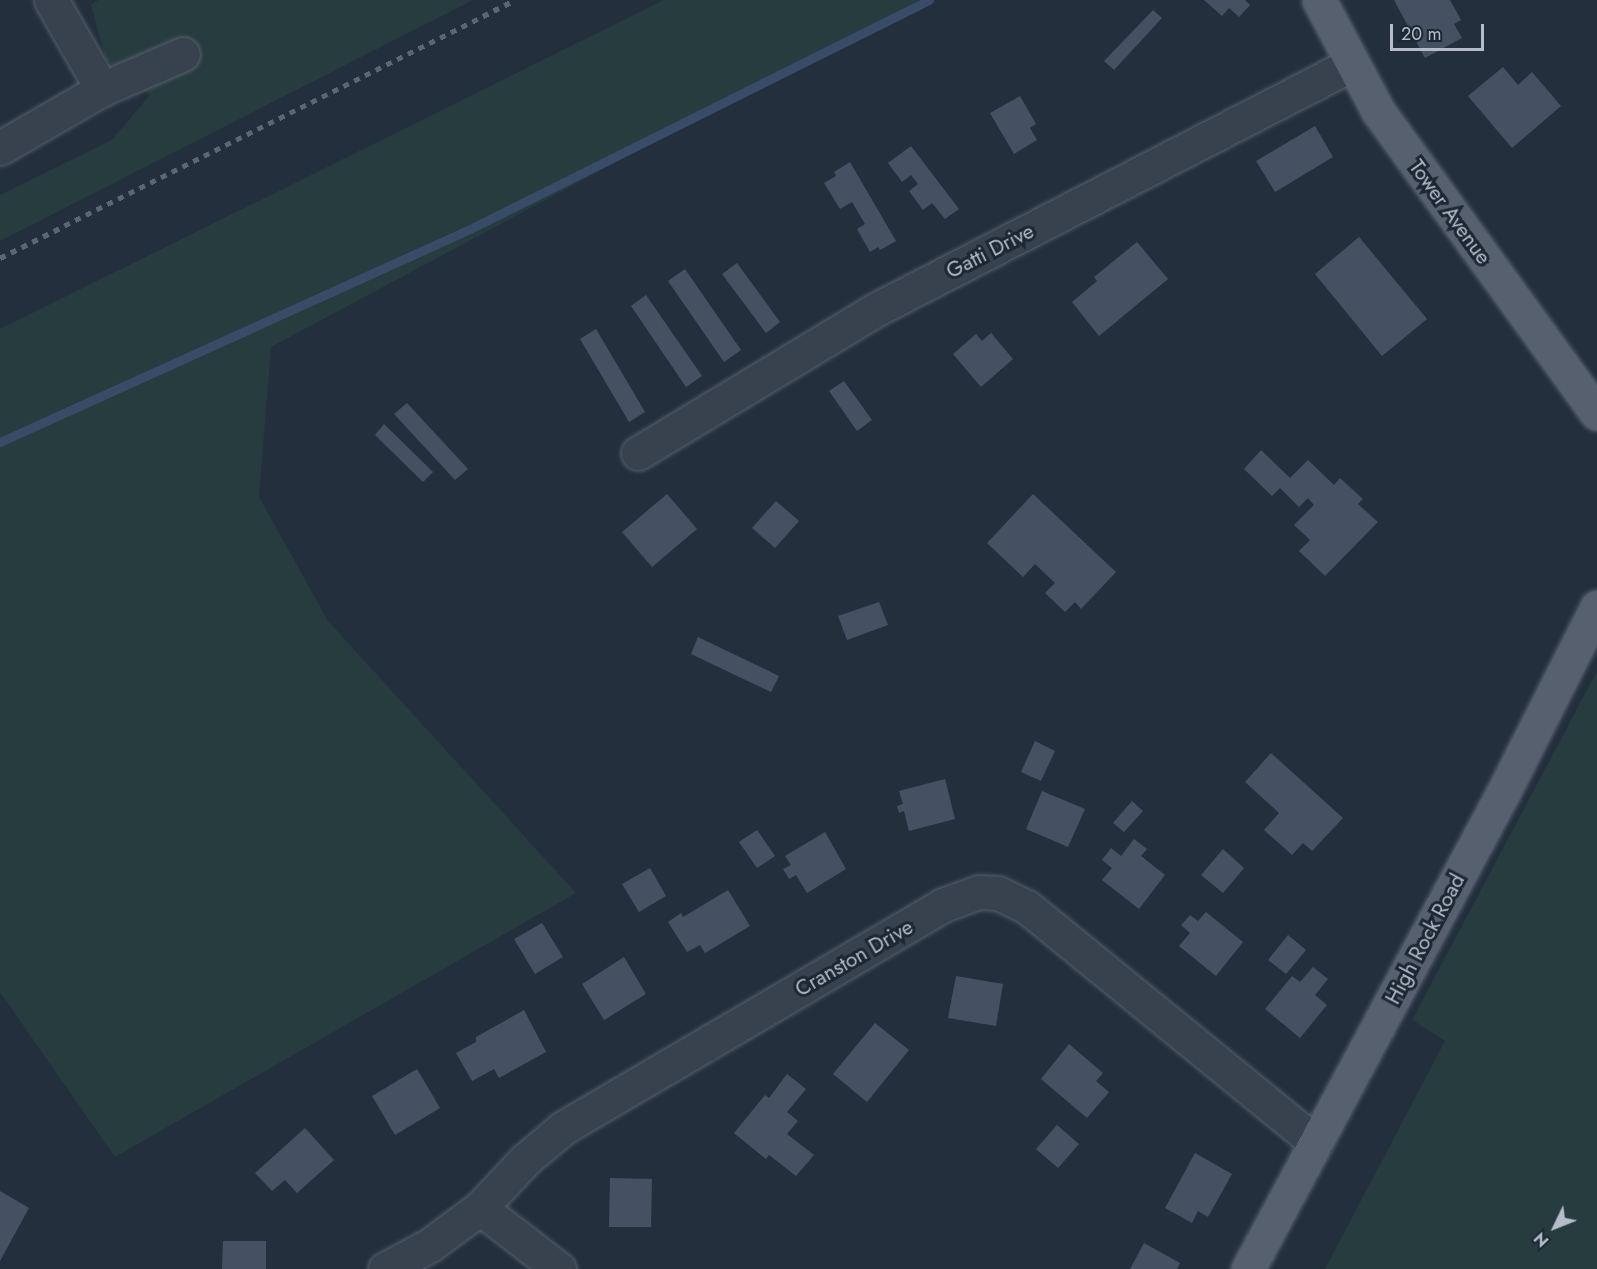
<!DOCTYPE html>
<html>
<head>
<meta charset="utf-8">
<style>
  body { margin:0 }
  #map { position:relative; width:1597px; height:1269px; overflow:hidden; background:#242f3e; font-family:Jost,sans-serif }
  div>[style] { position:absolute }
  .green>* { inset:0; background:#263c3f }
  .stream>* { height:9px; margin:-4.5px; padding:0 4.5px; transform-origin:4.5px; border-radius:4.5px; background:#394c67 }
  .building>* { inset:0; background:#455162 }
  .roads { filter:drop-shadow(0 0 2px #565f6c) drop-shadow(0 0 2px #565f6c) }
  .minor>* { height:33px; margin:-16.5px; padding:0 16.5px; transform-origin:16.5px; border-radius:16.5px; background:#38414e }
  .major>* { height:33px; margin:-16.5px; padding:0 16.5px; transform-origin:16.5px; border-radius:16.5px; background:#56606e }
  .rail>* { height:4.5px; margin-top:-2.25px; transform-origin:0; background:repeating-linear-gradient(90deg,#5a6575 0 6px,transparent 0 12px) }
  span { translate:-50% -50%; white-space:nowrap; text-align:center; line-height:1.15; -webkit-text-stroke:6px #1d2633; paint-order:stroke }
  .street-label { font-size:21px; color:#b4bcc9 }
  .north { position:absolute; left:1525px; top:1197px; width:60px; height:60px; -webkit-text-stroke:4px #1d2633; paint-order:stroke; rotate:227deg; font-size:16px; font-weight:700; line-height:24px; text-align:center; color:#b4bcc9 }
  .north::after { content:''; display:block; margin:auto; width:21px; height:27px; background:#b4bcc9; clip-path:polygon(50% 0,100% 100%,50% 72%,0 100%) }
  .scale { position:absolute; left:1390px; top:24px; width:94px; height:27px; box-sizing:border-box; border:3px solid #b4bcc9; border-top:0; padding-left:8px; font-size:18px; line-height:21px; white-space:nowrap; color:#b4bcc9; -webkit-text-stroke:4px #1d2633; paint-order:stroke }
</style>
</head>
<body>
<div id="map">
  <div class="green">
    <div style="clip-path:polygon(98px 0,473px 0,0 241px,0 195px,112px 140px,150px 95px,106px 60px,91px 5px)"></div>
    <div style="clip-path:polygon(664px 0,919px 0,271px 347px,259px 497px,328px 621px,576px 893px,115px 1157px,0 992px,0 329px)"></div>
    <div style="clip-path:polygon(1597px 671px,1597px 1269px,1325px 1269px,1445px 1041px,1412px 1020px)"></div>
  </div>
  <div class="stream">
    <div style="left:0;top:442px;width:516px;rotate:-24.38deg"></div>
    <div style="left:470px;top:229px;width:513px;rotate:-26.52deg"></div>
  </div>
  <div class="building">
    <div style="clip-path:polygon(1204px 0,1245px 0,1250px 5px,1239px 17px,1229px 8px,1222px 16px)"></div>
    <div style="clip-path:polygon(1394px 0,1450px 0,1461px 20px,1454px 24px,1462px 38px,1425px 58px)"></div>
    <div style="clip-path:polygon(1153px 10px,1162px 18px,1114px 70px,1104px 61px)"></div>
    <div style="clip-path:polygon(1503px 67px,1518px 85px,1532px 72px,1561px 106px,1512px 148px,1468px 96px)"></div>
    <div style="clip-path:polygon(1020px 96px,1036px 124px,1030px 128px,1037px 140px,1014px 154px,990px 113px)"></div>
    <div style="clip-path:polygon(1315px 126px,1333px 157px,1275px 192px,1256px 161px)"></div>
    <div style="clip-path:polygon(911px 146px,959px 209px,945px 219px,932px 203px,923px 210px,909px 191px,918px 184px,911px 175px,902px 182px,888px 163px)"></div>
    <div style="clip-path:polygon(850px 162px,896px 241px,880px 250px,878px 247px,870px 252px,857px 229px,865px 224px,852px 202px,840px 209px,824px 183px,836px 176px,834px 172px)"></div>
    <div style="clip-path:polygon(1359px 237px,1427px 319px,1382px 356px,1315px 274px)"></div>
    <div style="clip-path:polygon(1137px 242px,1168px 279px,1099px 336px,1072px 302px,1097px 281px,1094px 277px)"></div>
    <div style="clip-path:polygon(737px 263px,780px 322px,766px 333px,722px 274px)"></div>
    <div style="clip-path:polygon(685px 269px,741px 350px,724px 362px,668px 281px)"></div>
    <div style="clip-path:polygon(646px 295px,702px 376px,686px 387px,631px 306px)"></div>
    <div style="clip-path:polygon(596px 329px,645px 412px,629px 422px,580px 339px)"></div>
    <div style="clip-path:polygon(991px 333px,1013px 359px,981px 387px,953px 354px,976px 334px,982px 341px)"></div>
    <div style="clip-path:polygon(844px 381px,872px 420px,857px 431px,829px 391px)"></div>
    <div style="clip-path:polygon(407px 403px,468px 469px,455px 480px,394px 414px)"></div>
    <div style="clip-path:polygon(384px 424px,433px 472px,423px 482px,375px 435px)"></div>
    <div style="clip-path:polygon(1261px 450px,1290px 478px,1308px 460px,1334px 485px,1340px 478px,1363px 499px,1358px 504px,1378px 522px,1325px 576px,1299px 551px,1310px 540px,1294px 525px,1314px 505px,1308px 498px,1299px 507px,1280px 488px,1272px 496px,1244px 469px)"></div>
    <div style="clip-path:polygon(667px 494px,697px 529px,652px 567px,622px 532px)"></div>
    <div style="clip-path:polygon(1033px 494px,1116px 572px,1081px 609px,1075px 602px,1065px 612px,1045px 593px,1055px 583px,1035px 564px,1023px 577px,987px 543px)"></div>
    <div style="clip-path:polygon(776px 501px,799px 521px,775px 548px,752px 528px)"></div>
    <div style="clip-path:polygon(879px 602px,888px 625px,847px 640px,838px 616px)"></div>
    <div style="clip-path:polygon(698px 637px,779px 676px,771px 692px,691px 654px)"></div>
    <div style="clip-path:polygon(1035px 741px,1055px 751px,1041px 781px,1021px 772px)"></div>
    <div style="clip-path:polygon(1271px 753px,1343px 818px,1312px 851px,1303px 843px,1292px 855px,1264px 830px,1279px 813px,1245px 782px)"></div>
    <div style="clip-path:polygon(945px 779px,955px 819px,909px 831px,904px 811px,899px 813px,897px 806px,903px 804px,899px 791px)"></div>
    <div style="clip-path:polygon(1042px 791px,1085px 809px,1068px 847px,1026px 829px)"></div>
    <div style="clip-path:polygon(1132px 801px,1143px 811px,1124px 832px,1113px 823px)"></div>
    <div style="clip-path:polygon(757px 830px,775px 856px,757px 868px,739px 842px)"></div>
    <div style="clip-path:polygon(825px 832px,846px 869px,807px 893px,796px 875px,789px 879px,783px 869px,791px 865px,785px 856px)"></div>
    <div style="clip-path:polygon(1134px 839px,1147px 849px,1141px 856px,1165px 875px,1139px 909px,1102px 880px,1112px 868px,1102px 860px,1111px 848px,1121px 856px)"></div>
    <div style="clip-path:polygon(1223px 849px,1244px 868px,1223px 893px,1201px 875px)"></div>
    <div style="clip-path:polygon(650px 868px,666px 896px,639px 912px,622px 884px)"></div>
    <div style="clip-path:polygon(728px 890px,750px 926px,705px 953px,700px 945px,687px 952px,668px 922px,681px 913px,683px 917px)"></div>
    <div style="clip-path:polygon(1206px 912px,1243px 942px,1216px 976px,1179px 946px,1190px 933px,1181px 925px,1190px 915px,1198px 921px)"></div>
    <div style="clip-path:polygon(542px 923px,563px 957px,535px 974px,514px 939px)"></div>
    <div style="clip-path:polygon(1288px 935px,1306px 950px,1286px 974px,1268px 960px)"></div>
    <div style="clip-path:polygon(624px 957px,646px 994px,604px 1020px,582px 984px)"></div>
    <div style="clip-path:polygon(1313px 967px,1328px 979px,1315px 995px,1327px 1005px,1300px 1038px,1265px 1009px,1292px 976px,1300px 982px)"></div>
    <div style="clip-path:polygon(956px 976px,1003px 984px,996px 1026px,948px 1018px)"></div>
    <div style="clip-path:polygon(524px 1010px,546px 1052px,499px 1078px,494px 1069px,472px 1081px,456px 1053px,476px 1042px,476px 1037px)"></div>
    <div style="clip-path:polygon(875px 1023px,909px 1050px,867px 1102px,833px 1074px)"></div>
    <div style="clip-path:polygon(1069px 1044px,1103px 1073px,1096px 1081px,1109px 1092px,1087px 1118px,1041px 1079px)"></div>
    <div style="clip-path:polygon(417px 1069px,440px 1108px,395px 1135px,372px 1096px)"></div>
    <div style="clip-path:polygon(787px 1074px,806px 1089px,787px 1112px,798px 1121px,787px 1134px,814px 1155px,796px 1176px,769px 1155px,766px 1159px,734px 1133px,765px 1095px,769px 1098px)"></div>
    <div style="clip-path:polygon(1057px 1125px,1079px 1144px,1058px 1168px,1036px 1149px)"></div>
    <div style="clip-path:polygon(305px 1128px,334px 1160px,297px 1193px,285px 1180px,272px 1191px,255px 1173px)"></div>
    <div style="clip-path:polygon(1195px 1153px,1232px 1174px,1208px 1217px,1198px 1211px,1192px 1223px,1165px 1208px)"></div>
    <div style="clip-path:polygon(610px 1178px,652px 1179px,651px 1227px,609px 1227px)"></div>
    <div style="clip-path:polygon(0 1191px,29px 1208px,0 1261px)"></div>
    <div style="clip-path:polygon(223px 1241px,266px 1241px,266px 1269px,222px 1269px)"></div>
    <div style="clip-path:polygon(1144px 1243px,1180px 1263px,1177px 1269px,1130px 1269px)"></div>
  </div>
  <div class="roads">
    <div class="minor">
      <div style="left:51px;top:0;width:103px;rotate:60.2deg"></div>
      <div style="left:102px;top:89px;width:88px;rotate:-23.4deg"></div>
      <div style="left:0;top:148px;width:118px;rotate:-30deg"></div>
      <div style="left:638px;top:453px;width:279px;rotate:-31.1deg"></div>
      <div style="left:877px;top:309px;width:534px;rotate:-27.28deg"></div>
      <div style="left:480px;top:1208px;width:100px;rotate:37.7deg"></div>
      <div style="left:385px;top:1269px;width:51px;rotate:-28.1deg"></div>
      <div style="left:430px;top:1245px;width:62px;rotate:-36.5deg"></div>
      <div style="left:480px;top:1208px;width:66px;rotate:-46.8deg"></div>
      <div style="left:525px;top:1160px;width:50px;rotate:-40.1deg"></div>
      <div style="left:563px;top:1128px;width:441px;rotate:-30.4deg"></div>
      <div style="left:943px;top:905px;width:38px;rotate:-20deg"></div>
      <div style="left:979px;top:892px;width:19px;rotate:3deg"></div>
      <div style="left:998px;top:893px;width:32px;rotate:26deg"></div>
      <div style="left:1027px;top:907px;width:373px;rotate:39.2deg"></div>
    </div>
    <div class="major">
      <div style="left:1319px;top:0;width:126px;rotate:62deg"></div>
      <div style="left:1378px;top:111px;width:373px;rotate:54.1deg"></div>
      <div style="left:1248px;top:1269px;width:542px;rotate:-61.83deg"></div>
      <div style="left:1504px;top:791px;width:206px;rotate:-63.2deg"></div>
    </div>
  </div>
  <div class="rail">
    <div style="left:0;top:258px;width:576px;rotate:-26.61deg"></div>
  </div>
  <div class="street-label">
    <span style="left:1450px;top:212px;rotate:54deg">Tower Avenue</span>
    <span style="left:990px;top:251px;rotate:-27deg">Gatti Drive</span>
    <span style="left:1425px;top:939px;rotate:-62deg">High Rock Road</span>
    <span style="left:854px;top:958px;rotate:-30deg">Cranston Drive</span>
  </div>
  <div class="north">N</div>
  <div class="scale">20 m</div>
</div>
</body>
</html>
